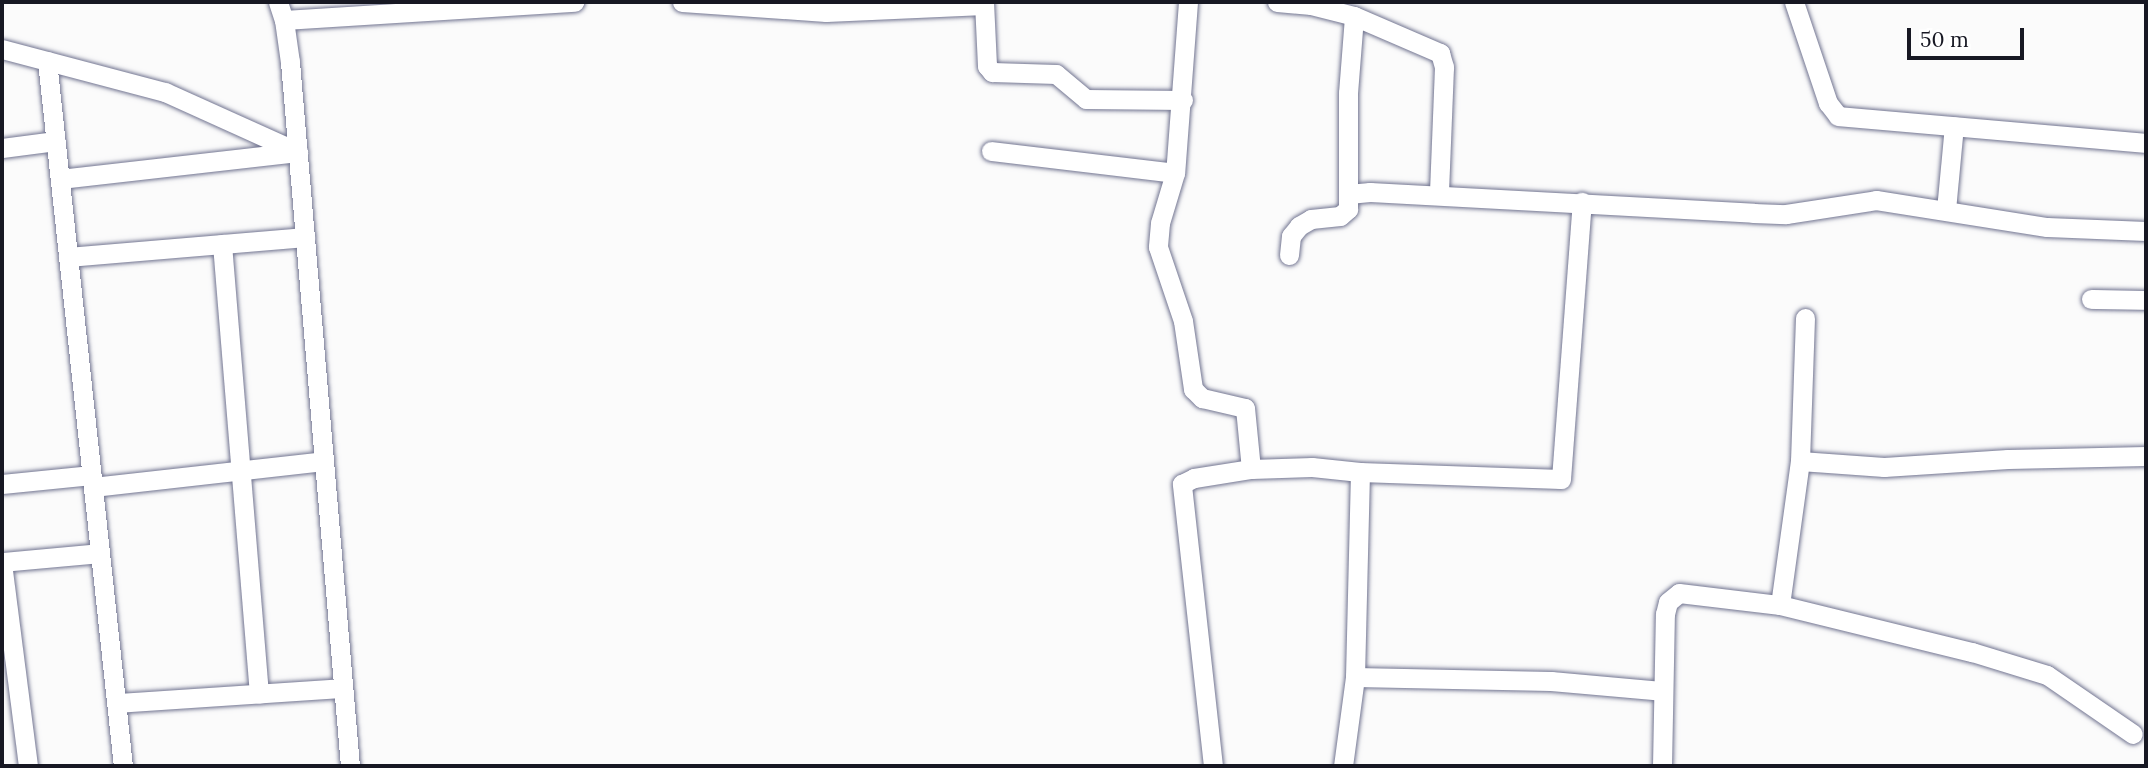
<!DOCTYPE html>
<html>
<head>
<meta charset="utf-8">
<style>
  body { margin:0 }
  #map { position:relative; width:2148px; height:768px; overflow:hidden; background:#fbfbfb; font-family:Lora,serif }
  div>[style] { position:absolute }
  .roads { filter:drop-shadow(0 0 2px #727591) drop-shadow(0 0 2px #727591) }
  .minor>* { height:19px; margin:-9.5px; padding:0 9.5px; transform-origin:9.5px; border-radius:9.5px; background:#fff }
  span { translate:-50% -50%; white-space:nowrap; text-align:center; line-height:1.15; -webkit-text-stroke:7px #fff; paint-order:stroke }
  .frame { position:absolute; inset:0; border:4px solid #171823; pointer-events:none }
  .scale { position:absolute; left:1907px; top:28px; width:117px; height:32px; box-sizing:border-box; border:4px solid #171823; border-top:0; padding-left:9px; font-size:21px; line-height:24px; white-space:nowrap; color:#171823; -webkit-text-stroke:5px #fff; paint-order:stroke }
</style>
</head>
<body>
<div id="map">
  <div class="roads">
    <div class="minor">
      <div style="left:278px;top:2px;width:19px;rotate:72deg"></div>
      <div style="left:284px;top:20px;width:42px;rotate:81.9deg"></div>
      <div style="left:290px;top:62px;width:707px;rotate:85.13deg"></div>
      <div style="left:682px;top:2px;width:144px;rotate:4deg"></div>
      <div style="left:826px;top:12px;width:158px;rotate:-2.5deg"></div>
      <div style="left:984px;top:2px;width:64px;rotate:87.3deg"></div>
      <div style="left:987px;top:66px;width:8px;rotate:50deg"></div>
      <div style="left:992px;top:72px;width:64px;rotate:1.8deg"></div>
      <div style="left:1056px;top:74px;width:39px;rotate:40deg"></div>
      <div style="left:1086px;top:99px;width:97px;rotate:0.6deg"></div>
      <div style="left:1188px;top:2px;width:171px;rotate:94.3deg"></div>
      <div style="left:1175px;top:173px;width:52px;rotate:106.7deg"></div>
      <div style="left:1160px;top:223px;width:24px;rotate:95deg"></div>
      <div style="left:1158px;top:247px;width:78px;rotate:71.3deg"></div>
      <div style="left:1183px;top:321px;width:69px;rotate:81.6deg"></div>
      <div style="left:1193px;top:389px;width:13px;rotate:45deg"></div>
      <div style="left:1202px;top:398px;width:44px;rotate:13.1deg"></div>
      <div style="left:1245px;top:408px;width:61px;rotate:84.4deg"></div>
      <div style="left:1277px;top:2px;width:34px;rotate:5deg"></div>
      <div style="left:1311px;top:5px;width:44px;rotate:14.3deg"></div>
      <div style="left:1354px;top:16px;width:94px;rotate:23.3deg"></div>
      <div style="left:1440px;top:53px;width:15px;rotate:74deg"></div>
      <div style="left:1444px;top:67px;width:127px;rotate:92.3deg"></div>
      <div style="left:1794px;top:2px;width:107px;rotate:71.4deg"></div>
      <div style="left:1828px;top:103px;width:16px;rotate:52deg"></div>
      <div style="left:1838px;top:116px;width:309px;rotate:5deg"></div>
      <div style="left:284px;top:20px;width:291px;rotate:-3.6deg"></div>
      <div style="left:2px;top:49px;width:169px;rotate:14.8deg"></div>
      <div style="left:165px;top:92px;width:146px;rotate:24.3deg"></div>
      <div style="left:47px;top:61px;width:709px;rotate:83.85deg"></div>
      <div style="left:2px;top:148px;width:54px;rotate:-7.4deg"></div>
      <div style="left:991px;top:151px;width:185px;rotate:6.8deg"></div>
      <div style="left:60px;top:179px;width:239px;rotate:-6.5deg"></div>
      <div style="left:1348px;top:194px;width:101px;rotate:-90deg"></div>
      <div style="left:1348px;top:93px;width:77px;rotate:-85.5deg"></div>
      <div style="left:1946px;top:210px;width:84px;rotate:-84.6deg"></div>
      <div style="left:222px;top:244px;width:451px;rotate:85.3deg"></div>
      <div style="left:1289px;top:255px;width:19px;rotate:-84deg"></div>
      <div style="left:1291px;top:236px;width:13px;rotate:-51deg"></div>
      <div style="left:1299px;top:226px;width:14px;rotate:-30deg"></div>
      <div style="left:1311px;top:219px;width:29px;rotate:-6deg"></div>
      <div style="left:1340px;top:216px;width:11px;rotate:-41deg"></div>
      <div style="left:1348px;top:209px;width:15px;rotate:-90deg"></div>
      <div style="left:1348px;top:194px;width:22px;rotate:-5deg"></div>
      <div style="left:1370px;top:192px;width:384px;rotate:3.1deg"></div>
      <div style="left:1753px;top:213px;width:33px;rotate:2deg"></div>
      <div style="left:1786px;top:214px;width:91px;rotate:-8.8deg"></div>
      <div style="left:1876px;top:200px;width:173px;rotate:9deg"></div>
      <div style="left:2047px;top:227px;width:99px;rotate:2.3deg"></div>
      <div style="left:68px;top:257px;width:238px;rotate:-4.8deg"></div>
      <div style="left:2091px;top:299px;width:55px;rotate:1deg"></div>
      <div style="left:1800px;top:461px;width:84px;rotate:4.1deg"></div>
      <div style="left:1884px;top:467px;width:124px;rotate:-3.7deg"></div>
      <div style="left:2008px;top:459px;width:138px;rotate:-1.2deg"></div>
      <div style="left:2px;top:484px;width:90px;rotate:-5.7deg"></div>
      <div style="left:93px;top:487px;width:232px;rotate:-6.4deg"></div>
      <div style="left:2px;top:562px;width:98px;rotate:-5.2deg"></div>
      <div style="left:2px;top:563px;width:205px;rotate:82.7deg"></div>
      <div style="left:1780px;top:605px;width:145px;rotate:-82.1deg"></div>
      <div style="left:1800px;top:461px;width:143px;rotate:-88deg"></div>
      <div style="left:1355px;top:677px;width:196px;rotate:1.2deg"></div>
      <div style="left:1551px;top:681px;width:111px;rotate:5.1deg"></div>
      <div style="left:117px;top:703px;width:226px;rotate:-3.8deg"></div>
      <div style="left:1213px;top:766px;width:284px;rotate:-96.3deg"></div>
      <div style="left:1182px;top:484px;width:13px;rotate:-27deg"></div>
      <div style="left:1194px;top:478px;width:58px;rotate:-9deg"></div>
      <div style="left:1251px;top:469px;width:61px;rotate:-1.9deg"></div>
      <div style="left:1312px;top:467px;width:48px;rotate:5.9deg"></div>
      <div style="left:1360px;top:472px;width:201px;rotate:2deg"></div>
      <div style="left:1561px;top:479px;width:278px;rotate:-85.7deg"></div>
      <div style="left:1343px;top:766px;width:90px;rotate:-82.3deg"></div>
      <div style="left:1355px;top:677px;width:205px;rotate:-88.6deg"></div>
      <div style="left:1662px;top:766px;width:152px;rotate:-88.9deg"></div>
      <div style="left:1665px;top:614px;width:12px;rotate:-76deg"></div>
      <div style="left:1668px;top:602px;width:14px;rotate:-39deg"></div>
      <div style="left:1679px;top:593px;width:102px;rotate:6.8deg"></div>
      <div style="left:1780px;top:605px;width:198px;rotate:13.8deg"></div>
      <div style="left:1972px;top:652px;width:78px;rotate:17deg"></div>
      <div style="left:2047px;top:675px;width:104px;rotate:34.5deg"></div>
    </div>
  </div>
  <div class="frame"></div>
  <div class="scale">50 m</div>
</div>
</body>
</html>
